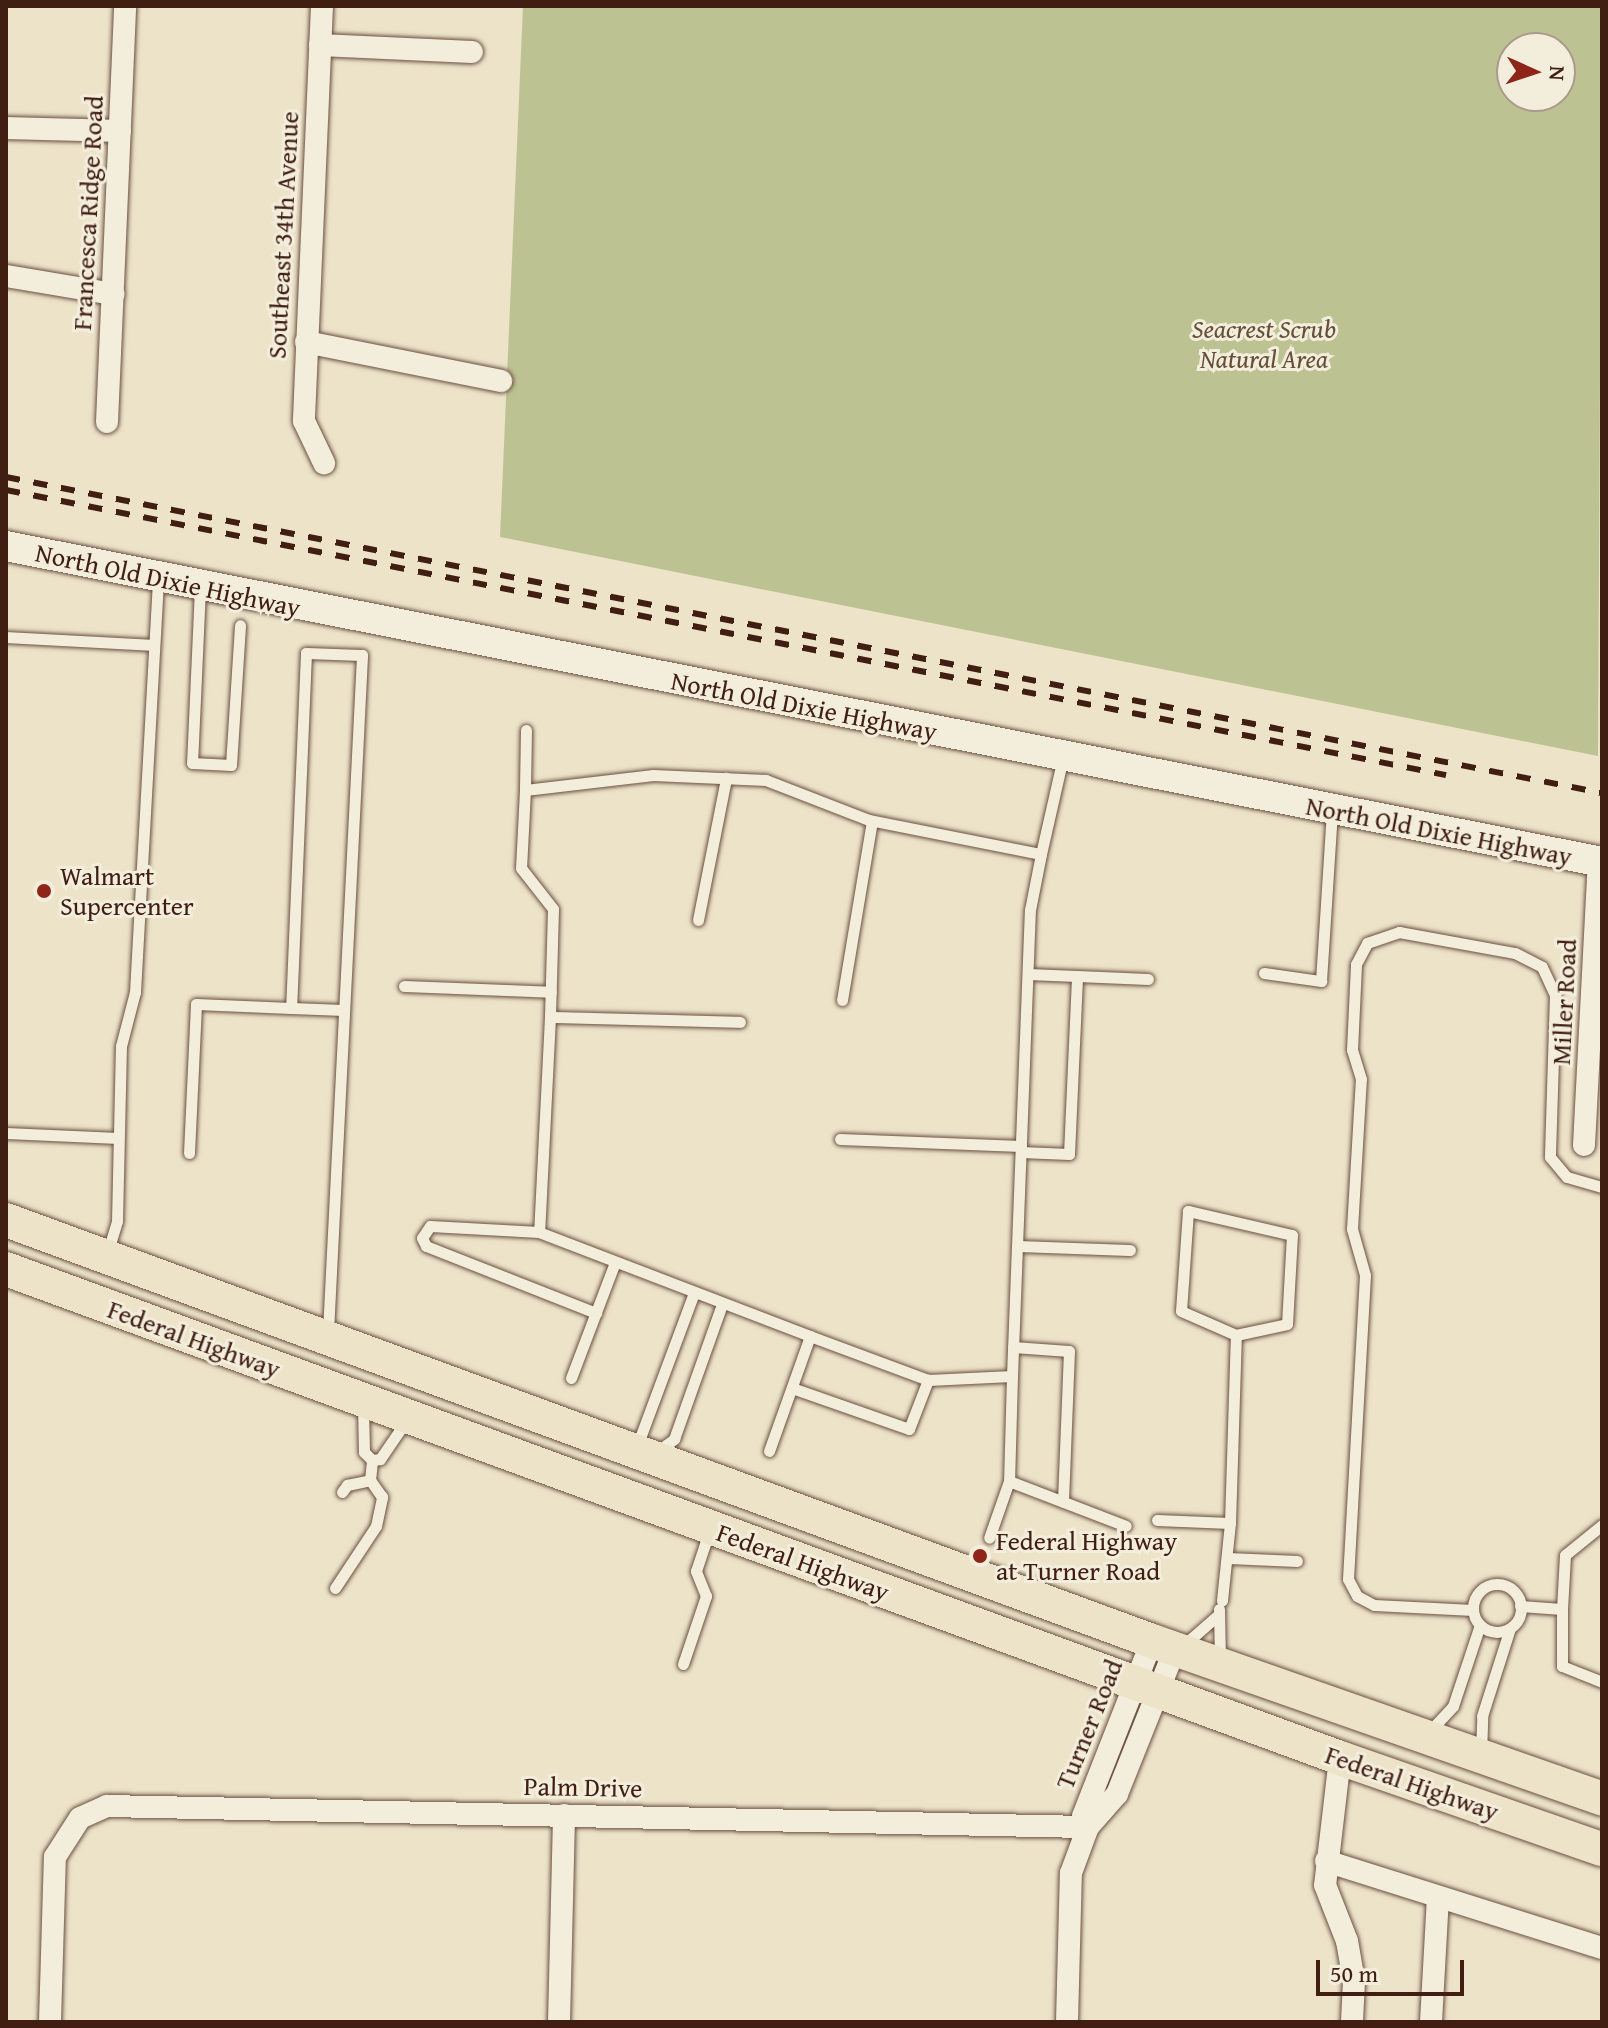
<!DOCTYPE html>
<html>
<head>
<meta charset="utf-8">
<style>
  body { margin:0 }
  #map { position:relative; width:1608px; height:2028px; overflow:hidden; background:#ece3c9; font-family:"Gentium Book Plus",serif }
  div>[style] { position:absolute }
  .green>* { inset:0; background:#bdc293 }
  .roads { filter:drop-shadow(0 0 2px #6b4f40) drop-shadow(0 0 2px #6b4f40) }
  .lane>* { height:11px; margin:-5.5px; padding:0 5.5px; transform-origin:5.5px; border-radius:5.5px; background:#f3eddc }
  .lane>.ring { margin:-5.5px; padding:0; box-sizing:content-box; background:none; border:11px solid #f3eddc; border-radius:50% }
  .street>* { height:22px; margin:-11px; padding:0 11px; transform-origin:11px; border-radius:11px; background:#f3eddc }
  .secondary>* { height:30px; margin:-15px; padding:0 15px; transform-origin:15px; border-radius:15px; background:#f3eddc }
  .primary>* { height:34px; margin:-17px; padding:0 17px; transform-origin:17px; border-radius:17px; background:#ece3c9 }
  .rail>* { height:6px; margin-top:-3px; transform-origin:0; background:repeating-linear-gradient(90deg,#401e12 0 14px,transparent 0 28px) }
  .dots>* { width:22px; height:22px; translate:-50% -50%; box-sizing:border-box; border:4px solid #f3eddc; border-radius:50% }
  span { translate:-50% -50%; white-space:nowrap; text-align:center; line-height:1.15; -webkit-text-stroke:6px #f3eddc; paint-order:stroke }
  .street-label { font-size:26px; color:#401e12 }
  .park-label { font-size:26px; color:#664f39; font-style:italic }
  .poi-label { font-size:26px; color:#401e12 }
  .left { translate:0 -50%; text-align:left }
  .frame { position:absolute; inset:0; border:8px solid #401e12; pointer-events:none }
  .north { position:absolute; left:1496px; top:32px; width:80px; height:80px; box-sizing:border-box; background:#f3eddc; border:2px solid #ab9a8b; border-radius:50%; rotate:93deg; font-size:22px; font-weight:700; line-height:32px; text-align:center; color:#401e12 }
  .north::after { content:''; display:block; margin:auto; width:28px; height:36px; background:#8f2418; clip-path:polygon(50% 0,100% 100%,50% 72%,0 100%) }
  .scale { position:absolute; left:1316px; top:1960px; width:148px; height:36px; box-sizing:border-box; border:4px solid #401e12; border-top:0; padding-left:10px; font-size:24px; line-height:28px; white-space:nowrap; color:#401e12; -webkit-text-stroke:6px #f3eddc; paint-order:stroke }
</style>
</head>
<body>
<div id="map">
  <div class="green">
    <div style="clip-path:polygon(evenodd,523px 6px,1602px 6px,1598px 756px,500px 537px,523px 6px,1512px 48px,1560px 48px,1560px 96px,1512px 96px,1512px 48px)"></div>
  </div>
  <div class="roads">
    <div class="lane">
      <div style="left:200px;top:588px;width:175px;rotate:92.6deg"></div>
      <div style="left:192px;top:763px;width:39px;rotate:3deg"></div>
      <div style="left:231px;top:765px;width:140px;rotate:-86.3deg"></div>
      <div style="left:6px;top:637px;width:148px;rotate:3.1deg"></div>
      <div style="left:526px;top:730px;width:60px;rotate:91deg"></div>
      <div style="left:525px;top:790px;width:129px;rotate:-6.7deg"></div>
      <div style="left:653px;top:775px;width:113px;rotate:2.5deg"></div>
      <div style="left:766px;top:780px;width:110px;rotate:21.2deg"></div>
      <div style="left:869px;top:820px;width:175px;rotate:11.2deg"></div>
      <div style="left:1041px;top:854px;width:99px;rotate:-77.2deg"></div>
      <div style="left:525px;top:790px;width:78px;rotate:92.9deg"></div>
      <div style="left:521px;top:868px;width:52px;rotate:52deg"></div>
      <div style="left:553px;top:909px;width:108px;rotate:91.6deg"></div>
      <div style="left:550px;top:1017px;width:190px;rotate:1.5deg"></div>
      <div style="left:698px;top:920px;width:145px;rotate:-78.8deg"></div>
      <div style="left:1264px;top:973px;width:58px;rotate:8deg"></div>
      <div style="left:1321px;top:981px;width:171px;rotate:-86.3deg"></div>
      <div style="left:1028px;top:974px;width:49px;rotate:2.3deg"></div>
      <div style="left:404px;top:986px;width:147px;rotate:2.3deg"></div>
      <div style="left:842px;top:1000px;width:181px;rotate:-80.5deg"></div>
      <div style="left:550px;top:1017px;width:215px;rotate:92.9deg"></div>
      <div style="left:539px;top:1232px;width:290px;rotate:21deg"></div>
      <div style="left:810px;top:1336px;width:122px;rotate:109.6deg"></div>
      <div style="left:6px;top:1133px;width:112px;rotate:2.6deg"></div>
      <div style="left:840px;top:1139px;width:181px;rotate:2.2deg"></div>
      <div style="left:1021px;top:1152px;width:48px;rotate:2.4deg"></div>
      <div style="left:1069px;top:1154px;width:178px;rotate:-87.4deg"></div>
      <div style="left:1077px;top:976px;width:71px;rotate:2.4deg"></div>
      <div style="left:189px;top:1153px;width:149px;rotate:-87.3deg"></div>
      <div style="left:196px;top:1004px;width:95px;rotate:2.4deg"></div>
      <div style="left:539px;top:1232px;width:109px;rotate:-176.8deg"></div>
      <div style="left:430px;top:1226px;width:14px;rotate:124deg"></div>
      <div style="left:422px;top:1238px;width:9px;rotate:63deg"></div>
      <div style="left:426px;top:1246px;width:183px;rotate:21.5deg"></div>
      <div style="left:1017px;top:1246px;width:113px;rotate:2deg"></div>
      <div style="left:107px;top:1254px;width:34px;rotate:-73deg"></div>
      <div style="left:117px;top:1221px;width:175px;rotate:-88.7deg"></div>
      <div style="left:121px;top:1046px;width:56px;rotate:-75.5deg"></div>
      <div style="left:135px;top:992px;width:414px;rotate:-86.8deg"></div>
      <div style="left:328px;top:1332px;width:678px;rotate:-87.12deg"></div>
      <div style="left:362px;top:655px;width:56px;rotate:-178deg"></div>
      <div style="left:306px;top:653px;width:355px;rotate:92.4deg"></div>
      <div style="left:291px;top:1008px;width:53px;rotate:2.2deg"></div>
      <div style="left:1013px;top:1347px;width:56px;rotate:4.1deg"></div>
      <div style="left:1069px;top:1351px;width:151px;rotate:92.3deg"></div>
      <div style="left:1012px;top:1376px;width:466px;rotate:-87.8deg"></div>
      <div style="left:1030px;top:910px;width:57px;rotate:-78.9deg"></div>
      <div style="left:571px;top:1378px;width:124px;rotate:-69.2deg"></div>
      <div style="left:928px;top:1380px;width:84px;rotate:-2.7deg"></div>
      <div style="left:1012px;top:1376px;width:105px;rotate:91.6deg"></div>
      <div style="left:1009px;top:1481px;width:60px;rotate:109.3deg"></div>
      <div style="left:792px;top:1388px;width:124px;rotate:19.3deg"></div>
      <div style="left:909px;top:1429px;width:53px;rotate:-68.8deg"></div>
      <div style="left:928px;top:1380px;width:126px;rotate:-159.6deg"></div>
      <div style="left:363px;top:1405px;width:47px;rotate:88.8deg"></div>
      <div style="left:364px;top:1452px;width:11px;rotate:45deg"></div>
      <div style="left:637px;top:1446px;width:163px;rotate:-69.6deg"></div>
      <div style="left:655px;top:1453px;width:24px;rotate:-36deg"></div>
      <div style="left:674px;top:1439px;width:143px;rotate:-70.4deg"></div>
      <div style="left:1009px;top:1481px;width:125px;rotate:21deg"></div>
      <div style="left:342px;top:1492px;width:9px;rotate:-54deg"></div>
      <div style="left:347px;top:1485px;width:24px;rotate:-12deg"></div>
      <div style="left:1157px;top:1520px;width:73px;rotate:2.4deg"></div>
      <div style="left:1230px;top:1523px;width:78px;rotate:95.9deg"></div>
      <div style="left:1230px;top:1523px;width:188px;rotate:-88.2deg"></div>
      <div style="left:1236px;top:1335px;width:52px;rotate:-12.2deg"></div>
      <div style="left:1287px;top:1324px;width:89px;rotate:-86.8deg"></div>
      <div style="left:1292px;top:1235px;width:107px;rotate:-167deg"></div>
      <div style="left:1188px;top:1211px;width:100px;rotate:94deg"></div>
      <div style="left:1181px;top:1311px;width:60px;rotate:23.6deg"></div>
      <div style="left:1228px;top:1558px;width:69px;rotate:2.5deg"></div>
      <div class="ring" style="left:1473px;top:1584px;width:37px;height:37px"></div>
      <div style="left:335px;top:1588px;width:74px;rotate:-56.5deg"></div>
      <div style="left:376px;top:1526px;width:30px;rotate:-78deg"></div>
      <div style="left:382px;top:1497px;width:21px;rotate:-125deg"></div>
      <div style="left:370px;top:1480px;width:20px;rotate:-84deg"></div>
      <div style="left:372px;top:1460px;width:8px;rotate:-7deg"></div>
      <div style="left:380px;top:1459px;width:46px;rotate:-55.6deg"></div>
      <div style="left:1520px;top:1606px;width:42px;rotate:4.1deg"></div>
      <div style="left:1562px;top:1609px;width:57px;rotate:90deg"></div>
      <div style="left:1562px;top:1666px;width:43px;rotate:21.8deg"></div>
      <div style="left:1219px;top:1609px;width:51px;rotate:88.9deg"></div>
      <div style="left:1562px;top:1609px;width:54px;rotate:-86.8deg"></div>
      <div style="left:1565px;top:1555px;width:48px;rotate:-39deg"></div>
      <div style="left:1473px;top:1610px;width:99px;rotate:-177.1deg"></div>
      <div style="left:1374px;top:1605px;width:19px;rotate:-152deg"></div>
      <div style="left:1357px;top:1596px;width:19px;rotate:-118deg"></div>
      <div style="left:1348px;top:1579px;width:304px;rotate:-86.8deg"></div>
      <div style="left:1365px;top:1275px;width:48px;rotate:-105.8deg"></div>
      <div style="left:1352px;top:1229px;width:150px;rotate:-86.6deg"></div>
      <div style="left:1361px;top:1079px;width:30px;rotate:-107deg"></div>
      <div style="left:1352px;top:1050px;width:86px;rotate:-87.3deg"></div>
      <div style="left:1356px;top:964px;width:24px;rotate:-62deg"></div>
      <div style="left:1367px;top:943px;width:34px;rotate:-19deg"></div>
      <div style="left:1399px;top:932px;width:118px;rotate:10.3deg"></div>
      <div style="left:1515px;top:953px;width:30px;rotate:27deg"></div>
      <div style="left:1542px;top:967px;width:31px;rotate:65deg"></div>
      <div style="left:1555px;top:995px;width:162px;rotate:91.8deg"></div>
      <div style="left:1550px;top:1157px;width:26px;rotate:50deg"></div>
      <div style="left:1567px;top:1177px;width:36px;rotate:16deg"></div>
      <div style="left:1185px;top:1644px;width:43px;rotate:-41.2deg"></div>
      <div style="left:683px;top:1664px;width:72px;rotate:-71.3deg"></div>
      <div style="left:706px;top:1596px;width:27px;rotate:-112deg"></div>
      <div style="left:696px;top:1571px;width:41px;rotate:-71.6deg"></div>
      <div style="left:1427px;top:1734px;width:38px;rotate:-47deg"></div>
      <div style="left:1453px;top:1706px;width:85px;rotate:-71.6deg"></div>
      <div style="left:1481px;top:1754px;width:38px;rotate:-88deg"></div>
      <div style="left:1482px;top:1716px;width:92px;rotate:-72.3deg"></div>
    </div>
    <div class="street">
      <div style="left:322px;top:6px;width:415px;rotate:92.5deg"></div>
      <div style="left:304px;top:421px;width:47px;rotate:64.5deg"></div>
      <div style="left:320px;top:45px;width:152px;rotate:2.6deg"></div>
      <div style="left:6px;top:128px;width:114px;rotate:1.5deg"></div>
      <div style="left:6px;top:276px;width:109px;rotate:9.5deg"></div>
      <div style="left:306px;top:342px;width:199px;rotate:11.3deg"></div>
      <div style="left:107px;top:422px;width:416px;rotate:-87.5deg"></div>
      <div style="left:1584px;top:1145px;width:283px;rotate:-87deg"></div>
      <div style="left:1340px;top:1758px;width:128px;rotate:96.7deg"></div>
      <div style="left:1325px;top:1885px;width:60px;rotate:68.6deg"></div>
      <div style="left:1347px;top:1941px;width:41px;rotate:80.1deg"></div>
      <div style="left:1354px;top:1981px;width:41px;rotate:92.8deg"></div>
      <div style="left:1088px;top:1827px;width:12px;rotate:-114deg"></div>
      <div style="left:1083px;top:1816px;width:188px;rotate:-68.5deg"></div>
      <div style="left:1326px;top:1861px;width:289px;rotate:17.5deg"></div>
      <div style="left:50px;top:2022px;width:165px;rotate:-88.3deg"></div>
      <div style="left:55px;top:1857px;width:46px;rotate:-57.3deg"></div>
      <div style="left:80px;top:1818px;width:30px;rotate:-24deg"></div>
      <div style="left:107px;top:1806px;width:981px;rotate:1.23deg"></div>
      <div style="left:559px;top:2022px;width:207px;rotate:-88.6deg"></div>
      <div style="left:1067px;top:2022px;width:149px;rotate:-88.5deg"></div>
      <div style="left:1071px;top:1873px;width:49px;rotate:-69.7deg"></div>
      <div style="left:1088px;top:1827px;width:44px;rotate:-48.7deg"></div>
      <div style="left:1117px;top:1794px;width:156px;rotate:-68.2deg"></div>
      <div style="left:1431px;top:2022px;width:124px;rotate:-86.8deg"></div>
    </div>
    <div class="secondary">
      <div style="left:6px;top:546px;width:1627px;rotate:11.2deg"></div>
    </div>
    <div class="primary">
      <div style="left:6px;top:1220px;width:1221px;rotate:20.17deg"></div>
      <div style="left:1152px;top:1641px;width:477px;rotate:19.3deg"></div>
      <div style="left:6px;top:1269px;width:1421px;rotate:20.13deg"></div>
      <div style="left:1340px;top:1758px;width:277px;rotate:19.2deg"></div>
    </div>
  </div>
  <div class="rail">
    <div style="left:6px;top:477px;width:1627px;rotate:11.2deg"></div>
    <div style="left:6px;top:490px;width:1468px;rotate:11.2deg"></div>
  </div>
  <div class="dots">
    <div style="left:44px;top:891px;background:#8f2418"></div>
    <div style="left:980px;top:1556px;background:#8f2418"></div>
  </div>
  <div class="street-label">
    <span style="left:88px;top:213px;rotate:-87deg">Francesca Ridge Road</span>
    <span style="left:283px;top:235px;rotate:-87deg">Southeast 34th Avenue</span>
    <span style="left:168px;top:580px;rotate:12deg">North Old Dixie Highway</span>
    <span style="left:804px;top:706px;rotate:11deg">North Old Dixie Highway</span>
    <span style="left:1439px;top:831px;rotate:11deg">North Old Dixie Highway</span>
    <span style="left:1564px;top:1002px;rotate:-87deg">Miller Road</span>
    <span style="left:194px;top:1339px;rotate:20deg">Federal Highway</span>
    <span style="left:803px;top:1562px;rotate:20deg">Federal Highway</span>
    <span style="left:1089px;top:1724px;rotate:-68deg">Turner Road</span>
    <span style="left:1412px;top:1783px;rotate:19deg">Federal Highway</span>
    <span style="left:583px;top:1787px;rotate:1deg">Palm Drive</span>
  </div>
  <div class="park-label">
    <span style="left:1264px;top:344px">Seacrest Scrub<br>Natural Area</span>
  </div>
  <div class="poi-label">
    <span class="left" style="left:60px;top:891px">Walmart<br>Supercenter</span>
    <span class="left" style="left:996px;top:1556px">Federal Highway<br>at Turner Road</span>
  </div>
  <div class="frame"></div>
  <div class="north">N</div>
  <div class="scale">50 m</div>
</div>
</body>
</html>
